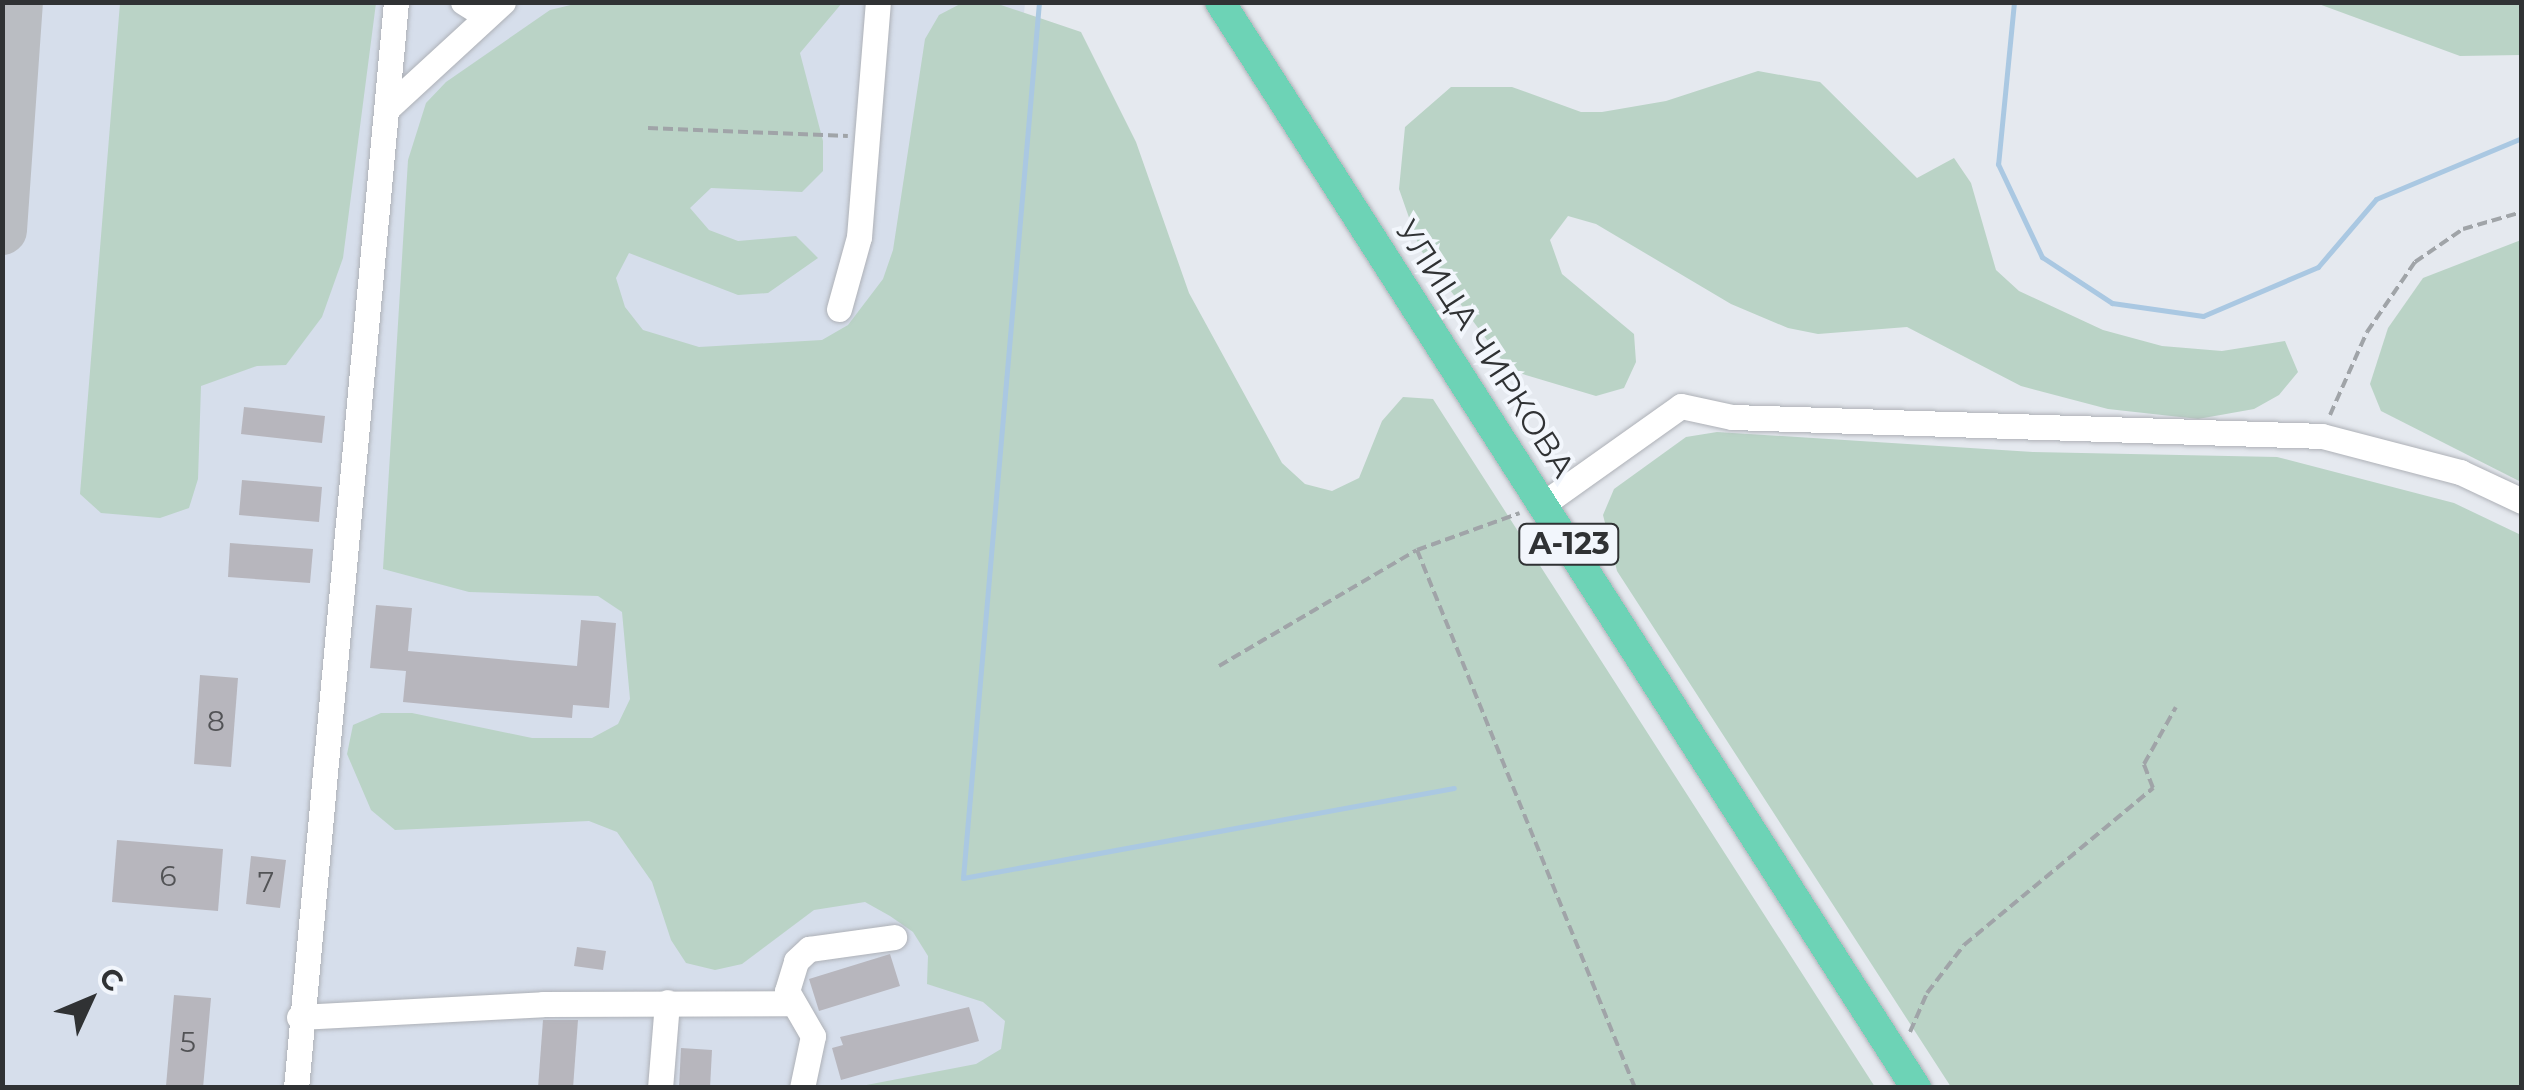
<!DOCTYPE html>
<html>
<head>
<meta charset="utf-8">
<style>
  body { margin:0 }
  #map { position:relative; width:2524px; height:1090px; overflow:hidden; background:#e5e9ef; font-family:Montserrat,sans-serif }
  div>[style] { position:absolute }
  .built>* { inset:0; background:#d6deeb }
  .green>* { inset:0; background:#bad3c6 }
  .stream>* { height:5px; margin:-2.5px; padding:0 2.5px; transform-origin:2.5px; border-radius:2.5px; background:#aac8e2 }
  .taxiway>* { height:50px; margin:-25px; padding:0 25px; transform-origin:25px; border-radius:25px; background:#babdc2 }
  .building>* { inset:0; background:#b7b6bd }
  .path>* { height:4px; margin-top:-2px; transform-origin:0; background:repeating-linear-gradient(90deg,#a0a4a8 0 10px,transparent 0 15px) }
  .roads { filter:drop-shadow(0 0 2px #aeb1b7) drop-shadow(0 0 2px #aeb1b7) }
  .minor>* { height:25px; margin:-12.5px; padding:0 12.5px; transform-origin:12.5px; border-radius:12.5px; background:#fff }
  .major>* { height:30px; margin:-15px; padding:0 15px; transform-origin:15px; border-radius:15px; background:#6dd3b6 }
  span { translate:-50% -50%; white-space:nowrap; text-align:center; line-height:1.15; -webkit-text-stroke:8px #f2f6fc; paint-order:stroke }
  .number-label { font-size:28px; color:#525356 }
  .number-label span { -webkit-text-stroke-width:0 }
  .shield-label span { padding:2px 8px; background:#f2f6fc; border:2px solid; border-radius:8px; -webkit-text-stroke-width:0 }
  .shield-label { font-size:30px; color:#303234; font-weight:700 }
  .street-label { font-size:32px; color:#303234 }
  .frame { position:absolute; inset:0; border:5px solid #303234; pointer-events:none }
  .north { position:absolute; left:40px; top:950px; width:100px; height:100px; -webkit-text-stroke:8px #f2f6fc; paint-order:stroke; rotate:46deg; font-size:28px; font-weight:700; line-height:40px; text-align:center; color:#303234 }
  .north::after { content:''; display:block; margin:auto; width:35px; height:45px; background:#303234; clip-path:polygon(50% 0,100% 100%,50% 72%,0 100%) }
</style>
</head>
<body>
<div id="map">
  <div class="built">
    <div style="clip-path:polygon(2px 3px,1025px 3px,937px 911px,1273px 1087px,3px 1087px)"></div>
  </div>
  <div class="green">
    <div style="clip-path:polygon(583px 2px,842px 3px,800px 53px,823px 141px,823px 171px,802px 192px,711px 188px,690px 208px,709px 230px,738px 241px,796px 236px,818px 258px,768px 293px,738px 295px,629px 253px,616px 278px,625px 307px,643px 330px,699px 347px,822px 340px,848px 325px,883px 279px,893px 250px,925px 39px,939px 15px,962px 3px,995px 3px,1081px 32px,1136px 142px,1189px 293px,1282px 463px,1305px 484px,1332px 491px,1359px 478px,1382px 421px,1403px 397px,1433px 399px,1875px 1087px,856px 1087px,976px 1064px,1001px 1049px,1005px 1021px,983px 1002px,927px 984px,928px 956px,913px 932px,890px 916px,865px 902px,814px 910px,742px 964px,715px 970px,686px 963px,671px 940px,652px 882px,617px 832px,589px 821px,395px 830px,371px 810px,347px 754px,353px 725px,381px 713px,412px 713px,532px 738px,592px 738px,618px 724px,630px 699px,622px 612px,598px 596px,469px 592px,383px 569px,408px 160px,426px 103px,446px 82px,550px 10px)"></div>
    <div style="clip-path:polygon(120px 3px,376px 3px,343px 258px,322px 317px,286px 365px,257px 366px,201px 386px,198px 479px,189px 508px,160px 518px,101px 513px,80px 494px)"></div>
    <div style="clip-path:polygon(2316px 3px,2521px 3px,2521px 55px,2460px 56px)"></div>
    <div style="clip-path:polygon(1758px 71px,1820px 82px,1917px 178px,1954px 158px,1971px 183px,1996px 270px,2019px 291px,2103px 330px,2162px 346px,2222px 351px,2285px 341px,2298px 372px,2279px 395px,2254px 409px,2198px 419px,2108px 409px,2021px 386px,1907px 327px,1818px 334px,1788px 328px,1731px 304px,1596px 224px,1568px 216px,1550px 240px,1562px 274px,1634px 334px,1636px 362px,1624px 388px,1596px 396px,1509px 370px,1420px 249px,1399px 189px,1405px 127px,1451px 87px,1512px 87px,1581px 112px,1602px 112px,1666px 101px)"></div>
    <div style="clip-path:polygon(2521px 240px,2521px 482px,2381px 411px,2370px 384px,2388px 328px,2423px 278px)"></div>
    <div style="clip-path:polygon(1717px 432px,2033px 452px,2277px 457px,2454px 503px,2521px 535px,2521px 1087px,1951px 1087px,1617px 571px,1603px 515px,1614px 489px,1686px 437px)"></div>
  </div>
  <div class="stream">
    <div style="left:1039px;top:2px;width:879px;rotate:94.96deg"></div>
    <div style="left:963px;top:878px;width:499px;rotate:-10.4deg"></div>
    <div style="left:2014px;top:2px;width:163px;rotate:95.6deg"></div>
    <div style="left:1998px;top:164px;width:103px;rotate:64.7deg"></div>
    <div style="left:2042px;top:257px;width:84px;rotate:33.3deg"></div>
    <div style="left:2112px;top:303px;width:92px;rotate:8.1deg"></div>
    <div style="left:2203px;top:316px;width:125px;rotate:-23.1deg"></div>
    <div style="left:2318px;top:267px;width:89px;rotate:-49.5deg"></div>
    <div style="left:2376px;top:199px;width:158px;rotate:-22.7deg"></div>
  </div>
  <div class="taxiway">
    <div style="left:2px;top:230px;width:229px;rotate:-86deg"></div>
  </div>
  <div class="building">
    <div style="clip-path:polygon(244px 407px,325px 416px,322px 443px,241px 434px)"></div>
    <div style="clip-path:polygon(242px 480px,322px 487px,319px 522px,239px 515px)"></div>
    <div style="clip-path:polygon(230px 543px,313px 549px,310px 583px,228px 577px)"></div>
    <div style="clip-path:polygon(376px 605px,412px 608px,408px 651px,577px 666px,581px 620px,616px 623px,609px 708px,573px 705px,572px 718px,403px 702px,406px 671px,370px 668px)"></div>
    <div style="clip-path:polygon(200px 675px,238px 678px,231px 767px,194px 764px)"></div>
    <div style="clip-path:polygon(117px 840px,223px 849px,218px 911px,112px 902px)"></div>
    <div style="clip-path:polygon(251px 856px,286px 860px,280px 908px,246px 904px)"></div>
    <div style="clip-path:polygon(577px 947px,606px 951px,603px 970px,574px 966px)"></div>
    <div style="clip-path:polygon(890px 954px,900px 986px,819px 1011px,809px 979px)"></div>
    <div style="clip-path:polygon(174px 995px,211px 998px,203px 1088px,166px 1086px)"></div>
    <div style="clip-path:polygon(969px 1007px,979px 1041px,841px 1080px,832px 1048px,843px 1045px,840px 1037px)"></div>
    <div style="clip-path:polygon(543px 1020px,578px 1020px,573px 1088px,538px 1088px)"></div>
    <div style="clip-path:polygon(681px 1048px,712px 1050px,710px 1088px,679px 1088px)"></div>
  </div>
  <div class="path">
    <div style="left:648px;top:128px;width:200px;rotate:2.3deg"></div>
    <div style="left:2330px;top:415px;width:91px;rotate:-66deg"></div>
    <div style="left:2367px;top:332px;width:85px;rotate:-55.6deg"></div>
    <div style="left:2415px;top:262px;width:58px;rotate:-34.5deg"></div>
    <div style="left:2463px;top:229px;width:61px;rotate:-16.1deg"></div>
    <div style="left:1417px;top:550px;width:580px;rotate:67.94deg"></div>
    <div style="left:1219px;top:666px;width:229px;rotate:-30.4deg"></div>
    <div style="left:1417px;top:550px;width:109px;rotate:-19.8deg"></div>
    <div style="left:1910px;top:1032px;width:43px;rotate:-66.4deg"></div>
    <div style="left:1927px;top:993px;width:61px;rotate:-52.4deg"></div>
    <div style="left:1964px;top:945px;width:246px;rotate:-39.7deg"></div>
    <div style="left:2153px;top:788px;width:26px;rotate:-111deg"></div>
    <div style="left:2144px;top:764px;width:65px;rotate:-60.7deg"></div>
  </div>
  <div class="roads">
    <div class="minor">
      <div style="left:463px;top:2px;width:25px;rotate:32deg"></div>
      <div style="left:391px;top:105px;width:152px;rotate:-42.6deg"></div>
      <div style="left:839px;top:309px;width:75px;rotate:-74.5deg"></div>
      <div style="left:859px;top:237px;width:236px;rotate:-85.4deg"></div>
      <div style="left:1543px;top:504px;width:169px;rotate:-35.4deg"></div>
      <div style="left:1681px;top:406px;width:52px;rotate:12.2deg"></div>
      <div style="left:1732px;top:417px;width:590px;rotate:1.84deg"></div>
      <div style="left:2322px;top:436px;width:143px;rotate:14.6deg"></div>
      <div style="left:2460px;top:472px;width:68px;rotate:25.1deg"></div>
      <div style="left:299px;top:1017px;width:244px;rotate:-3deg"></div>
      <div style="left:543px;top:1004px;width:249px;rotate:-0.2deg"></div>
      <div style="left:296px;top:1088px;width:1091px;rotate:-84.74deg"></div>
      <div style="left:660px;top:1088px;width:86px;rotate:-85.3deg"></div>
      <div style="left:802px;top:1088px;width:53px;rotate:-78.1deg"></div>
      <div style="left:813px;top:1036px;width:52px;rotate:-120deg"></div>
      <div style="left:787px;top:991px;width:31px;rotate:-73deg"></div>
      <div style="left:796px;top:961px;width:18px;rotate:-43deg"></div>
      <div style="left:809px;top:949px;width:86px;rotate:-8deg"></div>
    </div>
    <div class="major">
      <div style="left:1220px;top:2px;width:1290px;rotate:57.34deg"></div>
    </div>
  </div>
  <div class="number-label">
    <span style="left:216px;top:721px">8</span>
    <span style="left:168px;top:876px">6</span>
    <span style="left:266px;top:882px">7</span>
    <span style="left:188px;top:1042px">5</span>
  </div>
  <div class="shield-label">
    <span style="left:1569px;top:544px">А-123</span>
  </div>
  <div class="street-label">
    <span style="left:1485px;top:349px;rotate:57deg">УЛИЦА ЧИРКОВА</span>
  </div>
  <div class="frame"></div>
  <div class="north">С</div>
</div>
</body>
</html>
